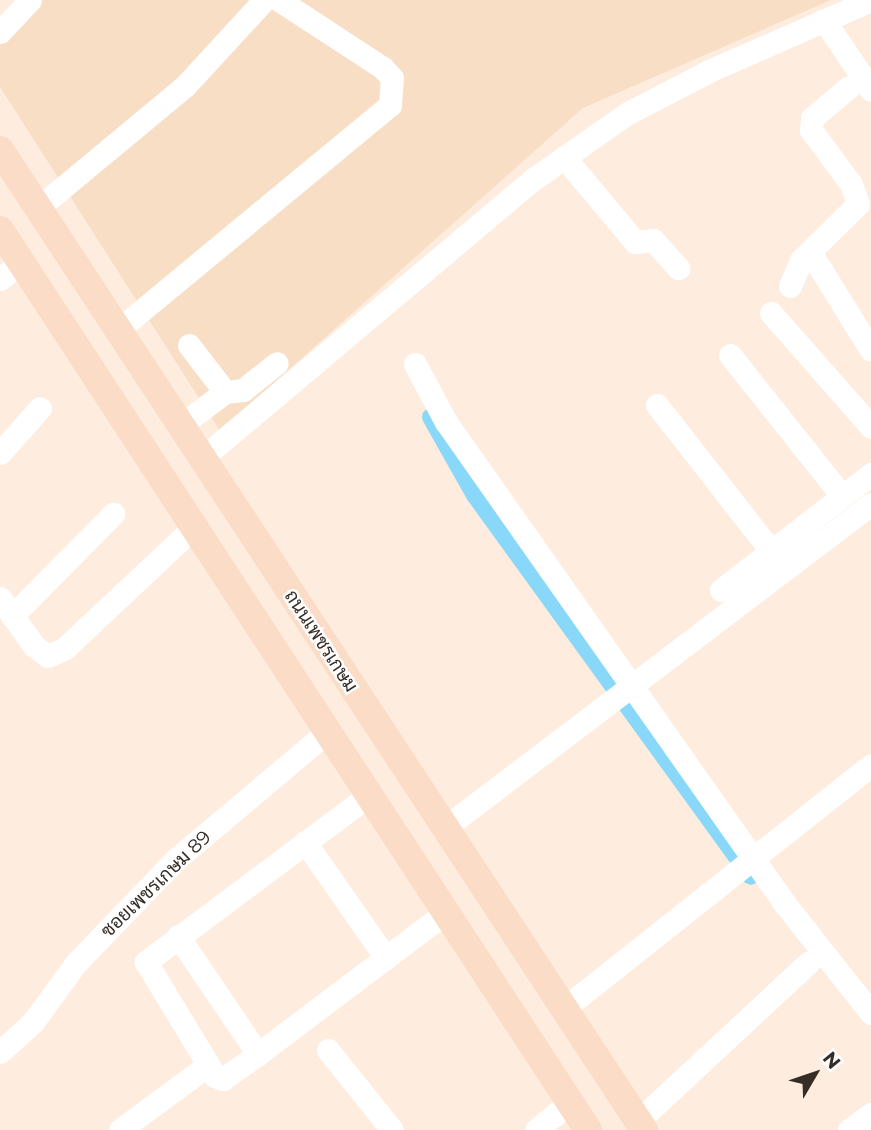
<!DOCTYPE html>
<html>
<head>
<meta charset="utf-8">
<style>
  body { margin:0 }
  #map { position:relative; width:871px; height:1130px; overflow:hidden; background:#feedde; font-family:Montserrat,Sarabun,sans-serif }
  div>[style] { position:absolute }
  .built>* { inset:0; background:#f9dec6 }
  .canal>* { height:18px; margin:-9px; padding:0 9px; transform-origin:9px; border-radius:9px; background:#89d8fa }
  .minor>* { height:23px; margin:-11.5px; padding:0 11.5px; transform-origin:11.5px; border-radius:11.5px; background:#fff }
  .major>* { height:28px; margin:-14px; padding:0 14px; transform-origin:14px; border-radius:14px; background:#fadcc7 }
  span { translate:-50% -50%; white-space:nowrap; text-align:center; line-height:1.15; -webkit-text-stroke:5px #fefefe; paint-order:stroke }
  .street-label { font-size:19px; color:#352d26 }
  .north { position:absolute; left:780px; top:1039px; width:70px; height:70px; -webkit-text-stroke:5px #fefefe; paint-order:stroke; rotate:51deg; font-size:19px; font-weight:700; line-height:28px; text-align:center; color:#352d26 }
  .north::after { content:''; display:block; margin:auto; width:24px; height:32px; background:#352d26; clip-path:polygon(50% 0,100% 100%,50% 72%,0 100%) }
</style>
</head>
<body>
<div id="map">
  <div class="built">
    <div style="clip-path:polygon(27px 0,831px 0,583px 108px,220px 431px,0 87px,0 29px)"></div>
  </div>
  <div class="canal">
    <div style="left:431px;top:417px;width:90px;rotate:60.6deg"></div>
    <div style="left:475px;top:495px;width:470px;rotate:54.1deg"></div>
  </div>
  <div class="minor">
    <div style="left:824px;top:20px;width:84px;rotate:56.1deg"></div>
    <div style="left:0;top:32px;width:44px;rotate:-46.8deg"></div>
    <div style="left:564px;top:157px;width:111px;rotate:50.1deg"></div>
    <div style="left:635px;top:242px;width:18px;rotate:-6deg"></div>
    <div style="left:653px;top:240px;width:38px;rotate:48deg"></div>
    <div style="left:38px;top:208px;width:191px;rotate:-39.7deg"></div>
    <div style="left:185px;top:86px;width:117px;rotate:-47.4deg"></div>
    <div style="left:810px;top:252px;width:115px;rotate:58.1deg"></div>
    <div style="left:0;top:279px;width:27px;rotate:-39deg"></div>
    <div style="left:790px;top:286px;width:28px;rotate:-67deg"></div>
    <div style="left:801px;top:260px;width:80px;rotate:-44.5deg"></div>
    <div style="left:858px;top:204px;width:21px;rotate:-109deg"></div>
    <div style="left:851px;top:184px;width:67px;rotate:-126.5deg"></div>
    <div style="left:811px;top:130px;width:12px;rotate:-85deg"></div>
    <div style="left:812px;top:118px;width:48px;rotate:-40deg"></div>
    <div style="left:771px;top:313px;width:152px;rotate:48.7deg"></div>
    <div style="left:118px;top:330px;width:353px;rotate:-39.6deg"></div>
    <div style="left:390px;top:105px;width:27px;rotate:-86deg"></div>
    <div style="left:392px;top:78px;width:13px;rotate:-132deg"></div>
    <div style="left:383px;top:68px;width:124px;rotate:-146.8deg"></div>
    <div style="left:730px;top:355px;width:180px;rotate:51.5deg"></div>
    <div style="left:415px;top:364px;width:66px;rotate:61.9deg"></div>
    <div style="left:446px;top:422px;width:589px;rotate:54.88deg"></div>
    <div style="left:785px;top:904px;width:139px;rotate:51.7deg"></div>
    <div style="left:225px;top:392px;width:18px;rotate:-6deg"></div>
    <div style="left:243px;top:390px;width:43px;rotate:-38.5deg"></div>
    <div style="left:657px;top:405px;width:185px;rotate:52deg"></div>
    <div style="left:181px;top:425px;width:55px;rotate:-36.9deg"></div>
    <div style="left:225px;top:392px;width:59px;rotate:-127.5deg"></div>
    <div style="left:0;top:453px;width:60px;rotate:-48.4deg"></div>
    <div style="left:202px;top:458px;width:435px;rotate:-40.1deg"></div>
    <div style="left:535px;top:178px;width:113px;rotate:-35deg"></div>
    <div style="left:628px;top:113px;width:93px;rotate:-27.4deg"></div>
    <div style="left:711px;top:70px;width:175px;rotate:-23.6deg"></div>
    <div style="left:721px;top:590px;width:190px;rotate:-37.7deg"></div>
    <div style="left:0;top:598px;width:59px;rotate:54.7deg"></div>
    <div style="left:34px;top:646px;width:17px;rotate:36deg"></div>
    <div style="left:48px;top:656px;width:17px;rotate:-24deg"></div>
    <div style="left:64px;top:649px;width:180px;rotate:-43.2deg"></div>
    <div style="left:12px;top:616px;width:144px;rotate:-45.3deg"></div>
    <div style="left:369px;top:795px;width:279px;rotate:143.2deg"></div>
    <div style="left:146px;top:962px;width:133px;rotate:58.8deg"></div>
    <div style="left:215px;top:1076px;width:9px;rotate:21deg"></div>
    <div style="left:223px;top:1079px;width:43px;rotate:-35.5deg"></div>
    <div style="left:258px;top:1054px;width:233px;rotate:-37deg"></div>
    <div style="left:443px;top:829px;width:537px;rotate:-37.21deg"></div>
    <div style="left:305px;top:842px;width:141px;rotate:55.1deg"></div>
    <div style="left:178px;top:936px;width:143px;rotate:55.9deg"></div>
    <div style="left:562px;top:1010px;width:394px;rotate:-38.4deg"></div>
    <div style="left:328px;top:1050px;width:102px;rotate:51.3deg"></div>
    <div style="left:0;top:1052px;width:45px;rotate:-42.3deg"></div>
    <div style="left:33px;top:1022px;width:73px;rotate:-53.9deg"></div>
    <div style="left:76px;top:963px;width:143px;rotate:-46.1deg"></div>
    <div style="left:175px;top:860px;width:200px;rotate:-40.1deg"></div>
    <div style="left:638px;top:1121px;width:233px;rotate:-42.9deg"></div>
    <div style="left:120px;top:1130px;width:109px;rotate:-36.5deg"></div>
    <div style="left:536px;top:1130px;width:43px;rotate:-39.3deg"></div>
    <div style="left:849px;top:1130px;width:27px;rotate:-36deg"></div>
  </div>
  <div class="major">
    <div style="left:0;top:150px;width:1173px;rotate:56.69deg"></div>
    <div style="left:0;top:230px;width:1075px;rotate:56.84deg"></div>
  </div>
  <div class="street-label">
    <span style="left:321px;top:641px;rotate:57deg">ถนนเพชรเกษม</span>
    <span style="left:156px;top:884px;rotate:-44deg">ซอยเพชรเกษม 89</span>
  </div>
  <div class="north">N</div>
</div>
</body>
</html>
